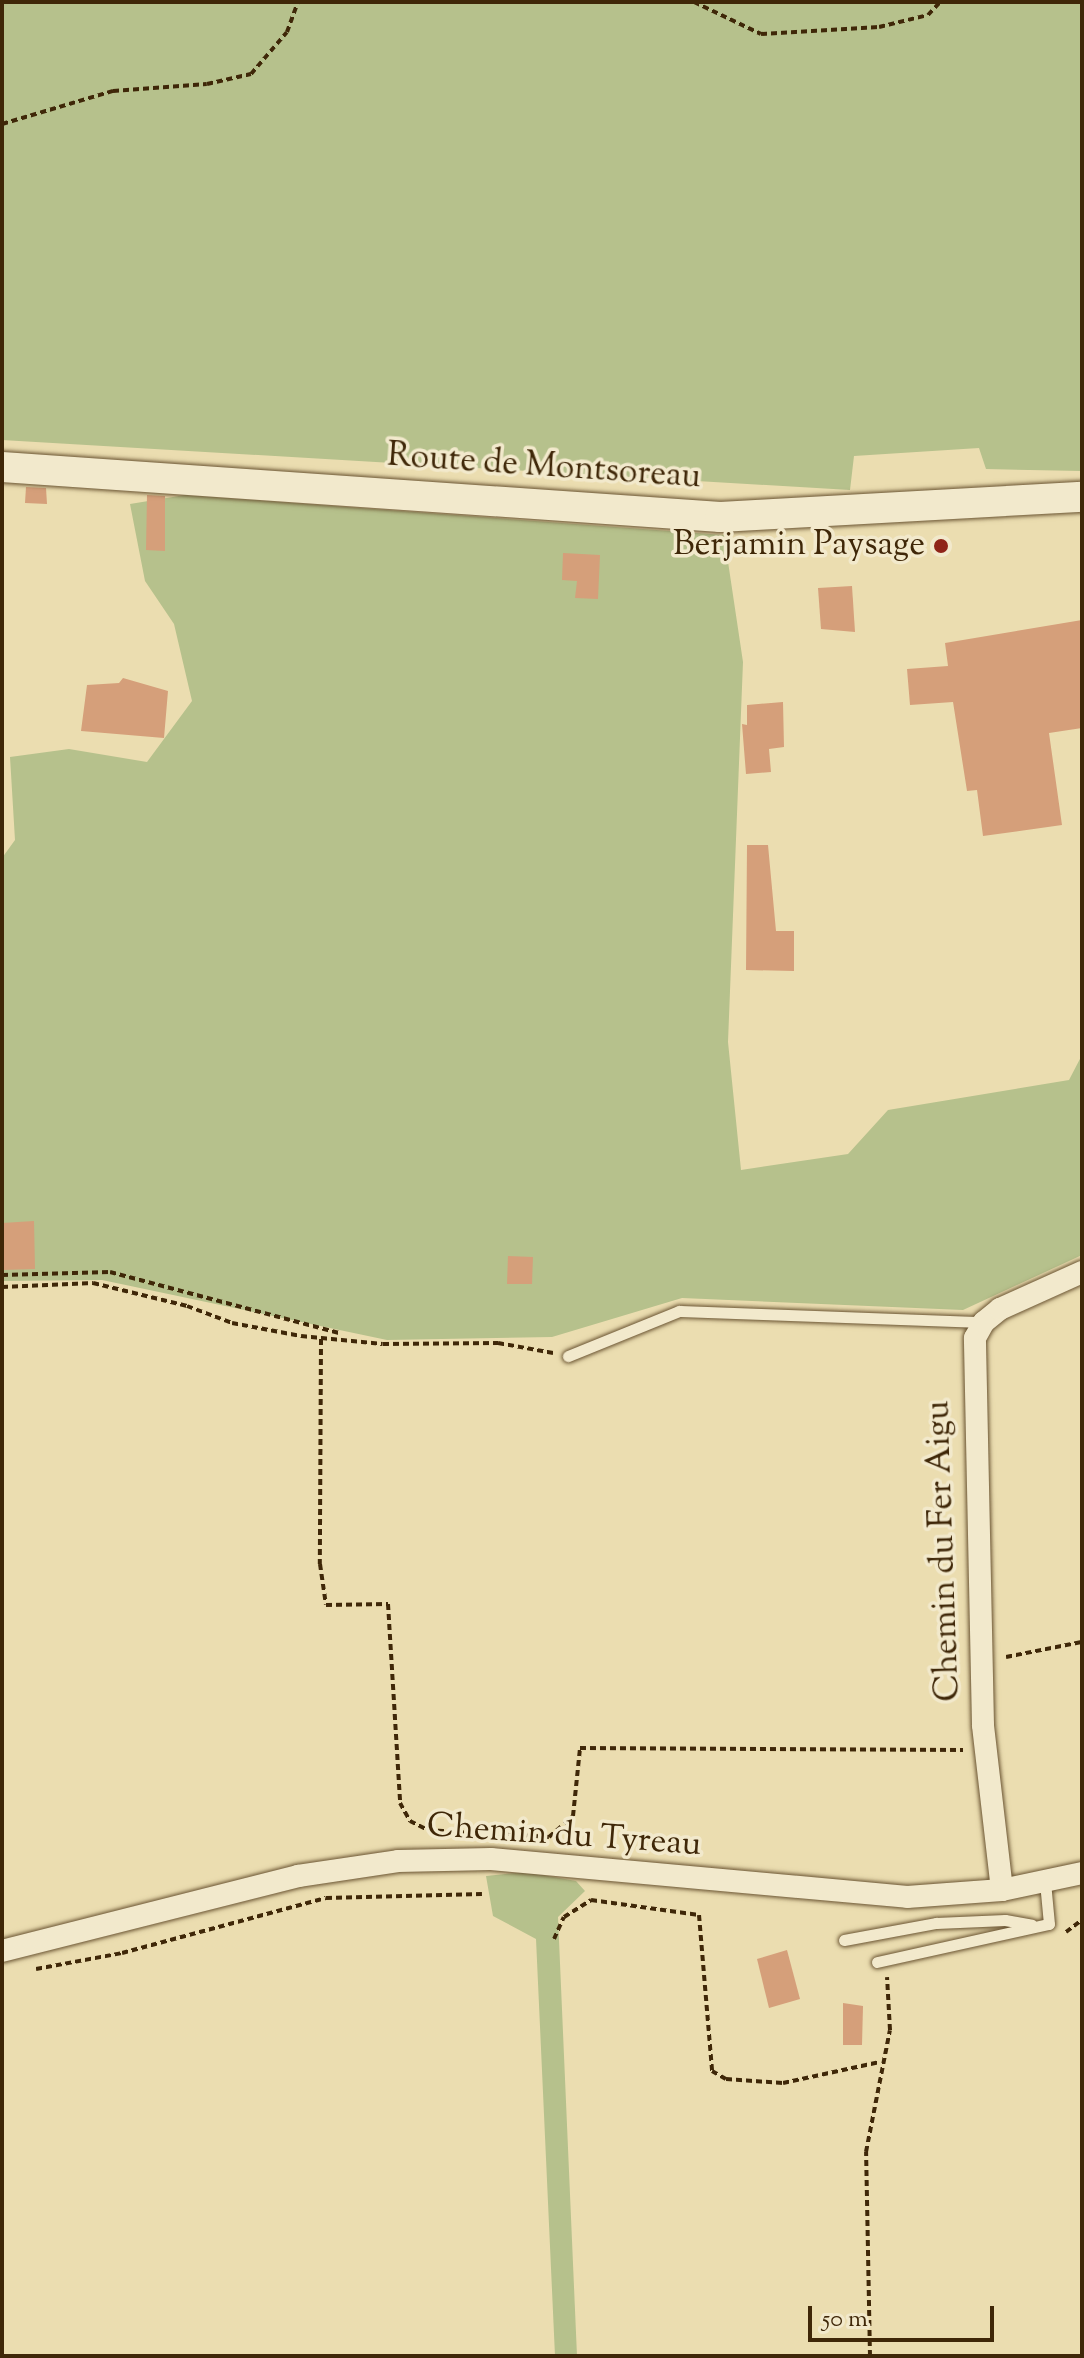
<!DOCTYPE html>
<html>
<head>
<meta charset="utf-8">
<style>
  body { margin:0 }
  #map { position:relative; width:1084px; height:2358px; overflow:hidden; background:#ebddb0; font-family:"Sorts Mill Goudy",serif }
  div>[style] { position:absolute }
  .green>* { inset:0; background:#b6c18c }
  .building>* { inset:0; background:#d59f7a }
  .path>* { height:4px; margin-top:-2px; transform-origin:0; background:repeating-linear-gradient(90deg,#3f2708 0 6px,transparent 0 10px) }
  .roads { filter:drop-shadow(0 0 2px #6a5432) drop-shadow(0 0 2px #6a5432) }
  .service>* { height:11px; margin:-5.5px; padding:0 5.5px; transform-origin:5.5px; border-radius:5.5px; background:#f2e9cc }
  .minor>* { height:22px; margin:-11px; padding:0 11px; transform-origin:11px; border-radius:11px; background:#f2e9cc }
  .secondary>* { height:30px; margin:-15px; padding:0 15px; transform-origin:15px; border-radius:15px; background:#f2e9cc }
  .dots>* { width:22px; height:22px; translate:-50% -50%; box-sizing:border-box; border:4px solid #f2e9cc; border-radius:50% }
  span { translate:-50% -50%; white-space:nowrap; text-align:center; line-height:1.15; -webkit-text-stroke:7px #f2e9cc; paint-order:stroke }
  .street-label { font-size:34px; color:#3f2708 }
  .poi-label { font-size:34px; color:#3f2708 }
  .right { translate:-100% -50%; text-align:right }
  .frame { position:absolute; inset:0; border:4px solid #3f2708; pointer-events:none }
  .scale { position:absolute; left:808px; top:2306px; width:186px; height:36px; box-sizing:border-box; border:4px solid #3f2708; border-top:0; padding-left:10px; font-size:24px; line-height:28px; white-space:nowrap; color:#3f2708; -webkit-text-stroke:6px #f2e9cc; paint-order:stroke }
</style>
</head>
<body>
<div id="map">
  <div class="green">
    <div style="clip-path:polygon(2px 2px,1082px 2px,1082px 471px,986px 469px,979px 448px,854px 456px,850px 490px,2px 440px)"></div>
    <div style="clip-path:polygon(185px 495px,724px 535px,743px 662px,728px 1042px,741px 1170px,848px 1154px,888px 1110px,1069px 1080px,1082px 1055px,1082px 1255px,963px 1310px,682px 1298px,552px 1337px,387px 1340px,102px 1280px,2px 1281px,2px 858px,15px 840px,10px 757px,69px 749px,147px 762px,192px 701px,174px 624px,145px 581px,130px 504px)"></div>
    <div style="clip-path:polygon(526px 1872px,576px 1881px,585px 1891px,558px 1917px,577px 2356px,555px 2356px,536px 1939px,493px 1916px,486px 1876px)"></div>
  </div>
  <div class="building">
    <div style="clip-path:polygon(26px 487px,46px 488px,47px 504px,25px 503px)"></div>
    <div style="clip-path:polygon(147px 495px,165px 496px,165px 551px,146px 550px)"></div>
    <div style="clip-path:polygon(563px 553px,600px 555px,598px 599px,575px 598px,577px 581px,562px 580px)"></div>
    <div style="clip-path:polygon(852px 586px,855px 632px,821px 629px,818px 588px)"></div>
    <div style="clip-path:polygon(1082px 620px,1082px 728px,1049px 733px,1062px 825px,983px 836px,977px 790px,967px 791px,953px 702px,910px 705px,907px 669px,948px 666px,945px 643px)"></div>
    <div style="clip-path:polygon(123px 678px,168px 691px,164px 738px,81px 731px,87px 685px,119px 683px)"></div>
    <div style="clip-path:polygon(783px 702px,784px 747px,769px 749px,771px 772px,746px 774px,742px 724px,747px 725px,747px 705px)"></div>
    <div style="clip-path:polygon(747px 845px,768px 845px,776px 931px,794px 931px,794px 971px,746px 970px)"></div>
    <div style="clip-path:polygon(34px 1221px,35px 1269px,2px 1270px,2px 1223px)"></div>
    <div style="clip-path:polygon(508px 1256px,533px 1257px,532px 1284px,507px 1284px)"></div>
    <div style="clip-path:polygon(787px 1950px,800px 1999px,769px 2008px,757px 1959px)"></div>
    <div style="clip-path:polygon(843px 2003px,863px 2006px,862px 2045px,843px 2045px)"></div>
  </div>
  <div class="path">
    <div style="left:694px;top:2px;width:74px;rotate:25.5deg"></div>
    <div style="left:761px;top:34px;width:118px;rotate:-3.4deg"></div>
    <div style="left:879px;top:27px;width:50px;rotate:-13.8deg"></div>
    <div style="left:928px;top:15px;width:18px;rotate:-47deg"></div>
    <div style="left:2px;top:124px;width:116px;rotate:-16.6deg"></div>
    <div style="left:113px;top:91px;width:94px;rotate:-4.3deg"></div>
    <div style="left:207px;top:84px;width:45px;rotate:-12.8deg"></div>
    <div style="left:251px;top:74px;width:55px;rotate:-49.4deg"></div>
    <div style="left:287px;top:32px;width:32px;rotate:-70deg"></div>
    <div style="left:2px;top:1275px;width:108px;rotate:-1.6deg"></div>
    <div style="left:110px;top:1272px;width:238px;rotate:14.9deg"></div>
    <div style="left:2px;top:1287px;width:91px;rotate:-2.5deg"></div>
    <div style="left:93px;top:1283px;width:97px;rotate:13.7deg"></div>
    <div style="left:187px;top:1306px;width:48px;rotate:20.7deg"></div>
    <div style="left:232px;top:1323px;width:70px;rotate:10.7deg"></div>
    <div style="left:301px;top:1336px;width:82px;rotate:5.6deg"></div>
    <div style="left:383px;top:1344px;width:115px;rotate:-0.5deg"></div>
    <div style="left:498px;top:1343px;width:56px;rotate:10.3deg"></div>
    <div style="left:321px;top:1339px;width:225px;rotate:90.3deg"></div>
    <div style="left:320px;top:1564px;width:41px;rotate:81.7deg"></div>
    <div style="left:326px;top:1605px;width:62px;rotate:-0.9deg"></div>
    <div style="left:388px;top:1604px;width:199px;rotate:86.5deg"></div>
    <div style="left:400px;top:1803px;width:21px;rotate:61deg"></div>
    <div style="left:410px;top:1821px;width:20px;rotate:27deg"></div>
    <div style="left:428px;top:1830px;width:60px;rotate:3.8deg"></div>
    <div style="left:1006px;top:1657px;width:77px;rotate:-11.2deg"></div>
    <div style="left:505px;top:1834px;width:44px;rotate:3.9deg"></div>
    <div style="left:549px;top:1837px;width:32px;rotate:-41deg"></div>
    <div style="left:573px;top:1816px;width:68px;rotate:-84.1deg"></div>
    <div style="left:580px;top:1748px;width:383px;rotate:0.3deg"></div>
    <div style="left:1066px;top:1932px;width:20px;rotate:-37deg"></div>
    <div style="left:554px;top:1939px;width:24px;rotate:-66deg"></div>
    <div style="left:564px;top:1917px;width:32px;rotate:-32deg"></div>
    <div style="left:591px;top:1900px;width:109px;rotate:7.9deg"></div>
    <div style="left:699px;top:1915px;width:157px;rotate:85.2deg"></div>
    <div style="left:712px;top:2071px;width:16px;rotate:30deg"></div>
    <div style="left:726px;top:2079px;width:57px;rotate:4deg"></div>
    <div style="left:783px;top:2083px;width:99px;rotate:-12.2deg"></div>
    <div style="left:36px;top:1969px;width:87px;rotate:-10.5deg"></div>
    <div style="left:122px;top:1953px;width:211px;rotate:-15.1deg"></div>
    <div style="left:326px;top:1898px;width:156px;rotate:-1.5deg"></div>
    <div style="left:870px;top:2356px;width:204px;rotate:-91.1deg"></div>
    <div style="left:866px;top:2152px;width:124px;rotate:-78.9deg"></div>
    <div style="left:890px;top:2030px;width:53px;rotate:-93.2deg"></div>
  </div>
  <div class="roads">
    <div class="service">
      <div style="left:568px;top:1356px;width:120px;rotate:-22.1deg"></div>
      <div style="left:679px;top:1311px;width:305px;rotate:2.1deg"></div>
      <div style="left:844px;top:1940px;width:94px;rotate:-10.5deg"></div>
      <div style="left:936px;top:1923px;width:69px;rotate:-2.5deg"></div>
      <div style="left:1005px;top:1920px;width:27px;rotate:10deg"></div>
      <div style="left:877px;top:1962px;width:176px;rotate:-12.5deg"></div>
      <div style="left:1049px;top:1924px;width:42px;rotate:-95.4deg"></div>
    </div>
    <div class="minor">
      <div style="left:1002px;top:1890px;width:166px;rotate:-96.6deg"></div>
      <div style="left:983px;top:1725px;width:387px;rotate:-91.2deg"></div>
      <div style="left:975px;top:1338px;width:18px;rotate:-61deg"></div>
      <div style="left:984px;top:1322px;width:21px;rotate:-39deg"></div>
      <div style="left:1000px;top:1309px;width:90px;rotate:-24.3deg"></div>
      <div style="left:2px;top:1951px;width:305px;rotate:-14.2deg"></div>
      <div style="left:298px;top:1876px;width:101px;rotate:-8.5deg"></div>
      <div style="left:398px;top:1861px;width:93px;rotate:-1.2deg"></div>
      <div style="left:491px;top:1859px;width:418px;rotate:5.2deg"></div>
      <div style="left:907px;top:1897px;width:95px;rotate:-4.2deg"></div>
      <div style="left:1002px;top:1890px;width:82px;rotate:-12deg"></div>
    </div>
    <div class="secondary">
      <div style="left:2px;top:467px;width:720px;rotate:3.98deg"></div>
      <div style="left:720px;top:517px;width:363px;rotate:-3.2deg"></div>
    </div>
  </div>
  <div class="dots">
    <div style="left:941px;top:546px;background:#8f2418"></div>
  </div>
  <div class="street-label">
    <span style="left:544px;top:467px;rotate:4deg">Route de Montsoreau</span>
    <span style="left:944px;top:1551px;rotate:-92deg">Chemin du Fer Aigu</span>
    <span style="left:564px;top:1836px;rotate:4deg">Chemin du Tyreau</span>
  </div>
  <div class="poi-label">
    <span class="right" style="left:925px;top:546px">Berjamin Paysage</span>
  </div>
  <div class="frame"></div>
  <div class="scale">50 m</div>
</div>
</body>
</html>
